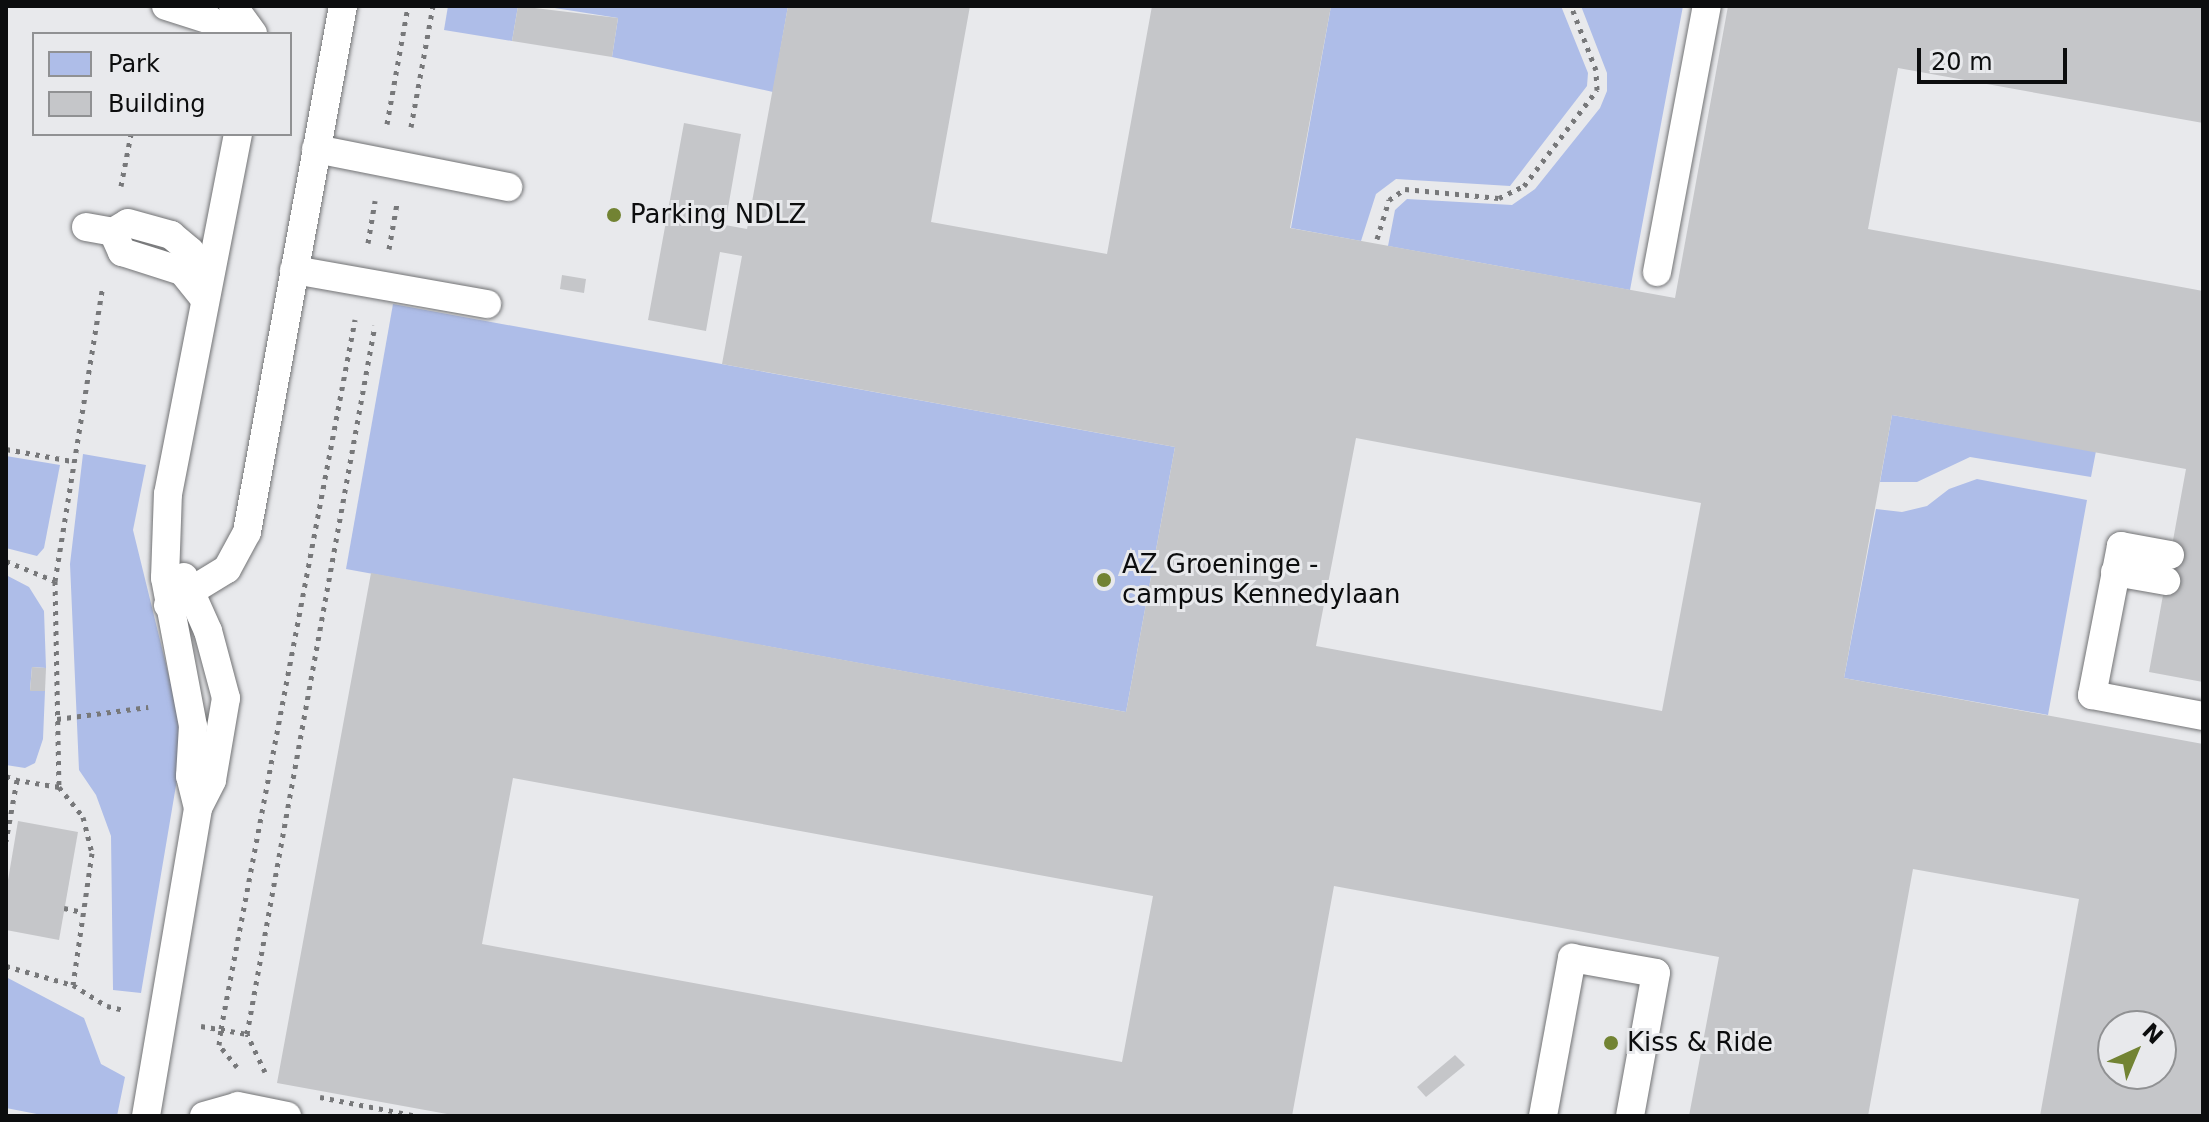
<!DOCTYPE html>
<html>
<head>
<meta charset="utf-8">
<style>
  body { margin:0 }
  #map { position:relative; width:2209px; height:1122px; overflow:hidden; background:#e8e9ec; font-family:"DejaVu Sans",sans-serif }
  div>[style] { position:absolute }
  .green>* { inset:0; background:#aebde8 }
  .building>* { inset:0; background:#c5c6c9 }
  .path>* { height:5px; margin-top:-2.5px; transform-origin:0; background:repeating-linear-gradient(90deg,#77787a 0 4px,transparent 0 10px) }
  .roads { filter:drop-shadow(0 0 2px #727375) drop-shadow(0 0 2px #727375) }
  .service>* { height:28px; margin:-14px; padding:0 14px; transform-origin:14px; border-radius:14px; background:#fff }
  .dots>* { width:22px; height:22px; translate:-50% -50%; box-sizing:border-box; border:4px solid #e8e9ec; border-radius:50% }
  span { translate:-50% -50%; white-space:nowrap; text-align:center; line-height:1.15; -webkit-text-stroke:6px #e8e9ec; paint-order:stroke }
  .poi-label { font-size:26px; color:#0c0d0e }
  .left { translate:0 -50%; text-align:left }
  .frame { position:absolute; inset:0; border:8px solid #0c0d0e; pointer-events:none }
  .legend { position:absolute; left:32px; top:32px; width:260px; height:104px; box-sizing:border-box; background:#e8e9ec; border:2px solid #909193; margin:0; padding:10px 14px; list-style:none; font-size:24px; color:#0c0d0e }
  .legend li { display:flex; align-items:center; gap:16px; height:40px }
  .legend b { width:40px; border:2px solid #909193 }
  .north { position:absolute; left:2097px; top:1010px; width:80px; height:80px; box-sizing:border-box; background:#e8e9ec; border:2px solid #909193; border-radius:50%; rotate:44deg; font-size:22px; font-weight:700; line-height:32px; text-align:center; color:#0c0d0e }
  .north::after { content:''; display:block; margin:auto; width:28px; height:36px; background:#728333; clip-path:polygon(50% 0,100% 100%,50% 72%,0 100%) }
  .scale { position:absolute; left:1917px; top:48px; width:150px; height:36px; box-sizing:border-box; border:4px solid #0c0d0e; border-top:0; padding-left:10px; font-size:24px; line-height:28px; white-space:nowrap; color:#0c0d0e; -webkit-text-stroke:6px #e8e9ec; paint-order:stroke }
</style>
</head>
<body>
<div id="map">
  <div class="green">
    <div style="clip-path:polygon(448px 6px,518px 6px,512px 41px,444px 30px)"></div>
    <div style="clip-path:polygon(542px 6px,788px 6px,773px 92px,612px 57px,618px 18px)"></div>
    <div style="clip-path:polygon(1331px 6px,1561px 6px,1588px 73px,1587px 86px,1510px 186px,1396px 179px,1376px 194px,1361px 241px,1291px 228px)"></div>
    <div style="clip-path:polygon(1581px 6px,1683px 6px,1630px 290px,1388px 246px,1395px 210px,1407px 199px,1512px 205px,1535px 189px,1600px 108px,1607px 91px,1607px 73px)"></div>
    <div style="clip-path:polygon(393px 304px,1175px 447px,1126px 712px,346px 569px)"></div>
    <div style="clip-path:polygon(1892px 415px,2096px 451px,2091px 477px,1970px 457px,1917px 482px,1880px 482px)"></div>
    <div style="clip-path:polygon(83px 454px,146px 465px,133px 530px,184px 738px,141px 993px,113px 990px,111px 836px,96px 795px,79px 770px,70px 564px)"></div>
    <div style="clip-path:polygon(6px 456px,60px 465px,44px 548px,37px 556px,6px 548px)"></div>
    <div style="clip-path:polygon(1977px 479px,2087px 500px,2048px 715px,1844px 678px,1876px 509px,1902px 512px,1927px 506px,1949px 489px)"></div>
    <div style="clip-path:polygon(6px 575px,29px 587px,44px 611px,46px 668px,32px 667px,30px 690px,45px 691px,43px 739px,35px 763px,25px 768px,6px 765px)"></div>
    <div style="clip-path:polygon(6px 977px,84px 1018px,101px 1064px,125px 1077px,117px 1116px,47px 1116px,6px 1108px)"></div>
  </div>
  <div class="building">
    <div style="clip-path:polygon(518px 6px,618px 18px,612px 57px,512px 41px)"></div>
    <div style="clip-path:polygon(evenodd,788px 6px,970px 6px,931px 222px,1107px 254px,1152px 6px,1331px 6px,1290px 228px,1675px 298px,1728px 6px,2203px 6px,2203px 123px,1898px 68px,1868px 229px,2203px 291px,2203px 682px,2149px 672px,2186px 469px,1892px 415px,1844px 678px,2203px 744px,2203px 1116px,2040px 1116px,2079px 899px,1913px 869px,1868px 1116px,1689px 1116px,1719px 957px,1334px 886px,1292px 1116px,458px 1116px,277px 1083px,371px 573px,1126px 712px,1175px 447px,722px 364px,742px 256px,720px 252px,706px 331px,648px 320px,684px 123px,741px 134px,725px 225px,747px 229px,788px 6px,1356px 438px,1701px 503px,1662px 711px,1316px 646px,1356px 438px,788px 6px,513px 778px,1153px 896px,1122px 1062px,482px 944px,513px 778px,788px 6px,2113px 1026px,2161px 1026px,2161px 1074px,2113px 1074px,2113px 1026px)"></div>
    <div style="clip-path:polygon(562px 275px,586px 279px,584px 293px,560px 289px)"></div>
    <div style="clip-path:polygon(32px 667px,46px 668px,45px 691px,30px 691px)"></div>
    <div style="clip-path:polygon(18px 821px,78px 832px,59px 940px,6px 930px,6px 892px)"></div>
    <div style="clip-path:polygon(1455px 1055px,1465px 1065px,1426px 1097px,1417px 1087px)"></div>
  </div>
  <div class="path">
    <div style="left:387px;top:124px;width:120px;rotate:-79.9deg"></div>
    <div style="left:411px;top:127px;width:123px;rotate:-79.7deg"></div>
    <div style="left:121px;top:186px;width:53px;rotate:-79.1deg"></div>
    <div style="left:1377px;top:239px;width:41px;rotate:-72.9deg"></div>
    <div style="left:1389px;top:200px;width:19px;rotate:-35deg"></div>
    <div style="left:1405px;top:189px;width:94px;rotate:5.5deg"></div>
    <div style="left:1499px;top:198px;width:28px;rotate:-26deg"></div>
    <div style="left:1524px;top:186px;width:121px;rotate:-52.8deg"></div>
    <div style="left:1597px;top:90px;width:20px;rotate:-93deg"></div>
    <div style="left:1596px;top:70px;width:69px;rotate:-111.3deg"></div>
    <div style="left:368px;top:243px;width:43px;rotate:-80.5deg"></div>
    <div style="left:389px;top:249px;width:47px;rotate:-80.1deg"></div>
    <div style="left:6px;top:449px;width:67px;rotate:10.3deg"></div>
    <div style="left:6px;top:561px;width:53px;rotate:22.2deg"></div>
    <div style="left:55px;top:581px;width:206px;rotate:88.9deg"></div>
    <div style="left:59px;top:787px;width:43px;rotate:-170.5deg"></div>
    <div style="left:55px;top:581px;width:299px;rotate:-80.8deg"></div>
    <div style="left:57px;top:719px;width:92px;rotate:-7.5deg"></div>
    <div style="left:6px;top:776px;width:12px;rotate:20deg"></div>
    <div style="left:17px;top:780px;width:62px;rotate:100.2deg"></div>
    <div style="left:59px;top:787px;width:38px;rotate:51deg"></div>
    <div style="left:83px;top:817px;width:37px;rotate:76deg"></div>
    <div style="left:92px;top:853px;width:133px;rotate:98.2deg"></div>
    <div style="left:64px;top:908px;width:19px;rotate:12deg"></div>
    <div style="left:6px;top:966px;width:70px;rotate:15.8deg"></div>
    <div style="left:73px;top:985px;width:40px;rotate:32deg"></div>
    <div style="left:107px;top:1006px;width:17px;rotate:13deg"></div>
    <div style="left:201px;top:1026px;width:47px;rotate:9.9deg"></div>
    <div style="left:237px;top:1067px;width:28px;rotate:-129deg"></div>
    <div style="left:219px;top:1045px;width:16px;rotate:-83deg"></div>
    <div style="left:221px;top:1029px;width:722px;rotate:-79.3deg"></div>
    <div style="left:265px;top:1072px;width:42px;rotate:-115.3deg"></div>
    <div style="left:247px;top:1034px;width:720px;rotate:-79.77deg"></div>
    <div style="left:320px;top:1097px;width:100px;rotate:11deg"></div>
  </div>
  <div class="roads">
    <div class="service">
      <div style="left:166px;top:6px;width:46px;rotate:17.7deg"></div>
      <div style="left:210px;top:20px;width:24px;rotate:36deg"></div>
      <div style="left:233px;top:6px;width:34px;rotate:54deg"></div>
      <div style="left:316px;top:149px;width:196px;rotate:11.2deg"></div>
      <div style="left:86px;top:227px;width:27px;rotate:10deg"></div>
      <div style="left:113px;top:232px;width:17px;rotate:-31deg"></div>
      <div style="left:128px;top:223px;width:45px;rotate:15.6deg"></div>
      <div style="left:171px;top:235px;width:25px;rotate:40deg"></div>
      <div style="left:190px;top:251px;width:40px;rotate:71.1deg"></div>
      <div style="left:113px;top:232px;width:22px;rotate:66deg"></div>
      <div style="left:122px;top:252px;width:63px;rotate:17.6deg"></div>
      <div style="left:182px;top:271px;width:33px;rotate:51deg"></div>
      <div style="left:294px;top:270px;width:196px;rotate:10deg"></div>
      <div style="left:1657px;top:272px;width:271px;rotate:-79.4deg"></div>
      <div style="left:2170px;top:555px;width:50px;rotate:-169.6deg"></div>
      <div style="left:2121px;top:546px;width:152px;rotate:101deg"></div>
      <div style="left:2092px;top:695px;width:113px;rotate:10.7deg"></div>
      <div style="left:2115px;top:572px;width:52px;rotate:10deg"></div>
      <div style="left:168px;top:605px;width:69px;rotate:-31.4deg"></div>
      <div style="left:227px;top:569px;width:42px;rotate:-61.6deg"></div>
      <div style="left:247px;top:532px;width:535px;rotate:-79.66deg"></div>
      <div style="left:198px;top:808px;width:33px;rotate:-104deg"></div>
      <div style="left:190px;top:776px;width:50px;rotate:-86.6deg"></div>
      <div style="left:193px;top:726px;width:151px;rotate:-100.7deg"></div>
      <div style="left:165px;top:578px;width:84px;rotate:-88deg"></div>
      <div style="left:168px;top:494px;width:367px;rotate:-79deg"></div>
      <div style="left:146px;top:1116px;width:312px;rotate:-80.4deg"></div>
      <div style="left:198px;top:808px;width:31px;rotate:-63deg"></div>
      <div style="left:212px;top:780px;width:83px;rotate:-80.3deg"></div>
      <div style="left:226px;top:698px;width:69px;rotate:-105deg"></div>
      <div style="left:208px;top:631px;width:59px;rotate:-114deg"></div>
      <div style="left:204px;top:1116px;width:35px;rotate:-16deg"></div>
      <div style="left:238px;top:1106px;width:50px;rotate:11.5deg"></div>
      <div style="left:1543px;top:1116px;width:161px;rotate:-79.6deg"></div>
      <div style="left:1572px;top:958px;width:85px;rotate:10.1deg"></div>
      <div style="left:1656px;top:973px;width:145px;rotate:100.3deg"></div>
    </div>
  </div>
  <div class="dots">
    <div style="left:614px;top:215px;background:#728333"></div>
    <div style="left:1104px;top:580px;background:#728333"></div>
    <div style="left:1611px;top:1043px;background:#728333"></div>
  </div>
  <div class="poi-label">
    <span class="left" style="left:630px;top:215px">Parking NDLZ</span>
    <span class="left" style="left:1122px;top:580px">AZ Groeninge -<br>campus Kennedylaan</span>
    <span class="left" style="left:1627px;top:1043px">Kiss &amp; Ride</span>
  </div>
  <div class="frame"></div>
  <ul class="legend">
  <li><b style="height:22px;background:#aebde8"></b>Park</li>
  <li><b style="height:22px;background:#c5c6c9"></b>Building</li>
  </ul>
  <div class="north">N</div>
  <div class="scale">20 m</div>
</div>
</body>
</html>
